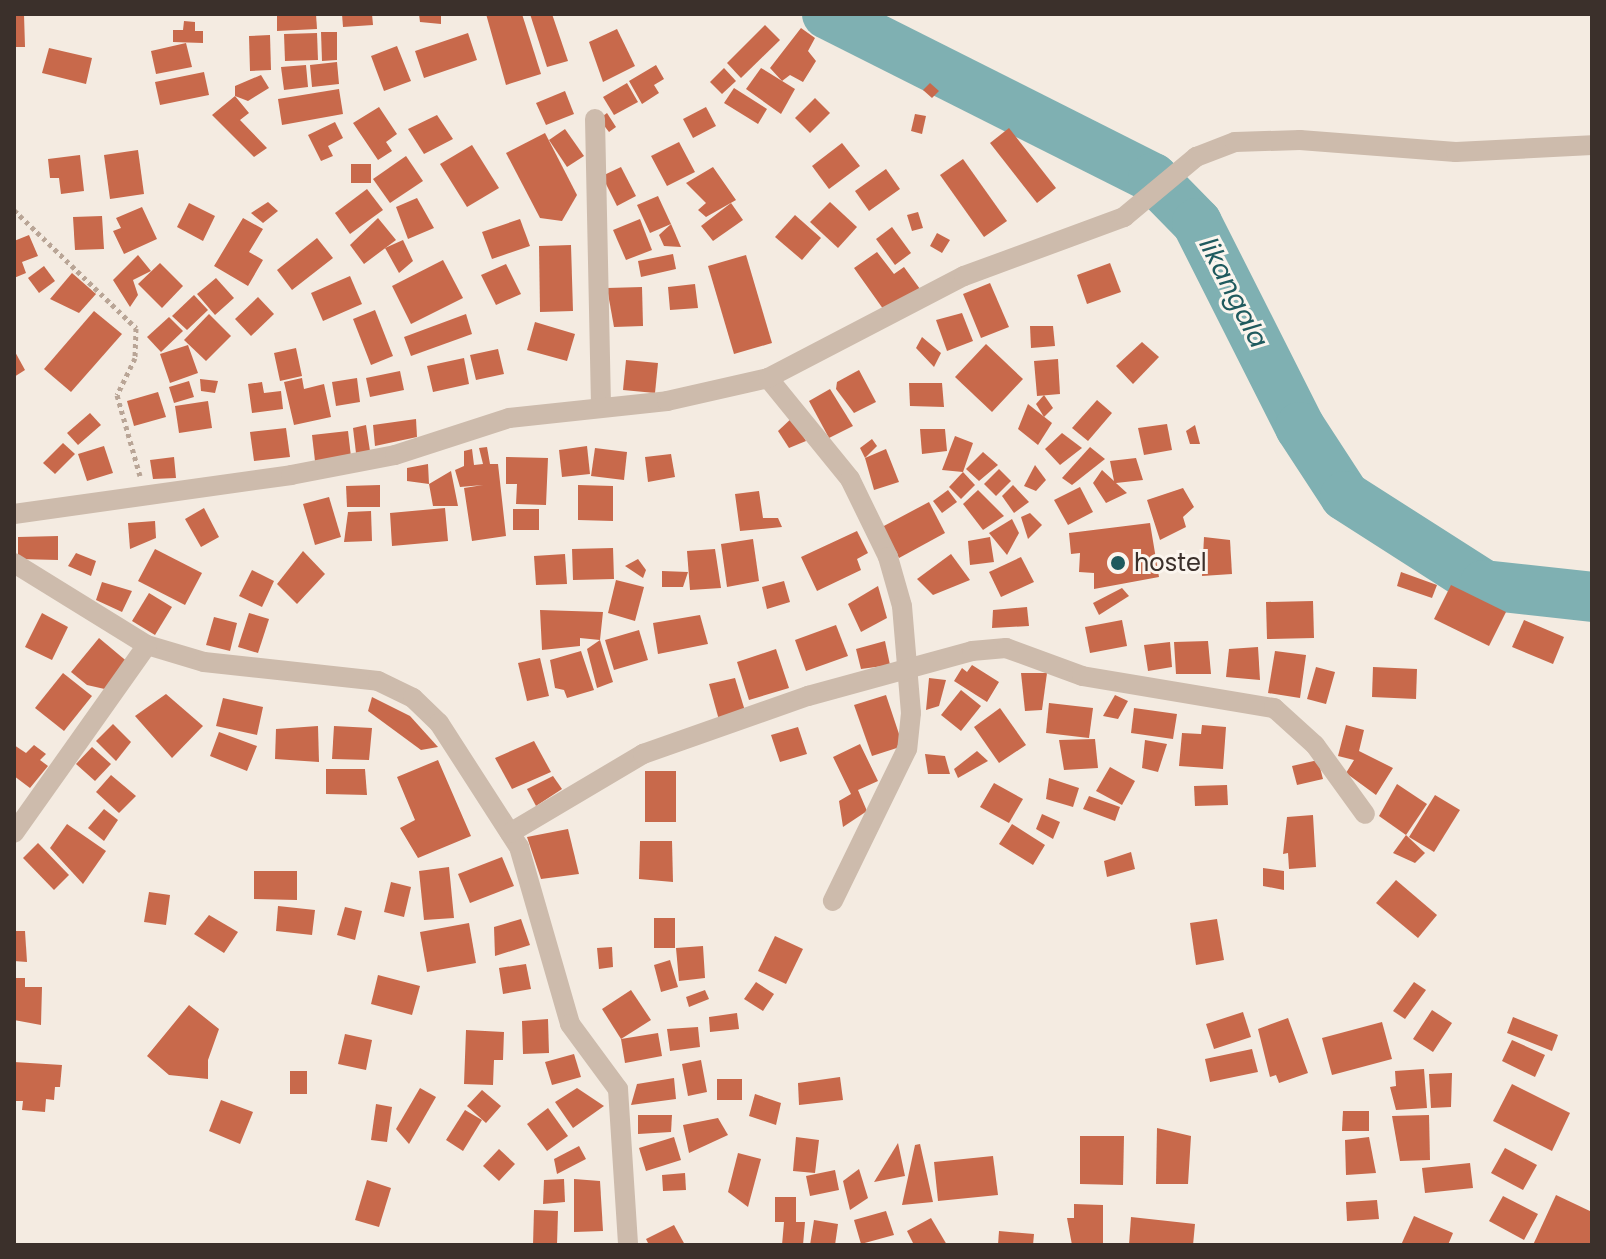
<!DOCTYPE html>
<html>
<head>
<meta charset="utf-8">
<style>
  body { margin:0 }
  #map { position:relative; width:1606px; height:1259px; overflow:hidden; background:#f4ebe1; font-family:Poppins,sans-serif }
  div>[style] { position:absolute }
  .river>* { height:50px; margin:-25px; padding:0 25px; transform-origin:25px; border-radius:25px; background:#7fb0b2 }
  .building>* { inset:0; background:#c8694b }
  .path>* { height:5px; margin-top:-2.5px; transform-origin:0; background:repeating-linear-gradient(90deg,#b9a596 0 4px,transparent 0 8px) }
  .minor>* { height:20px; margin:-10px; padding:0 10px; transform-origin:10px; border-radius:10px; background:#cdbbac }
  .dots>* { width:22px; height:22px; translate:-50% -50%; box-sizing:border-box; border:4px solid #fbf5ee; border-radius:50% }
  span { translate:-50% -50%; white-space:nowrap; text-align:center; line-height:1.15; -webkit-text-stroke:6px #fbf5ee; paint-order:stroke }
  .poi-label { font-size:24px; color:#3b302b }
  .left { translate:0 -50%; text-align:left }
  .water-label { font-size:26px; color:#1f5a5e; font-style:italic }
  .frame { position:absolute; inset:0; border:16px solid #3b302b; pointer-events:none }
</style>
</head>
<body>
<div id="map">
  <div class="river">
    <div style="left:827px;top:14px;width:365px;rotate:26.7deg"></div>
    <div style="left:1153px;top:178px;width:63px;rotate:45.6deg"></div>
    <div style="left:1197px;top:223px;width:229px;rotate:63.2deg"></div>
    <div style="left:1300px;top:427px;width:82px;rotate:56.9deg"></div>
    <div style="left:1345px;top:496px;width:165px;rotate:32.6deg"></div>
    <div style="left:1484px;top:585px;width:109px;rotate:6.3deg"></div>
  </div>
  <div class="building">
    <div style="clip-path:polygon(14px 14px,24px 14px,25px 47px,14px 47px)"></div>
    <div style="clip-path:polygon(277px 14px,316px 14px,317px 29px,277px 31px)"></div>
    <div style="clip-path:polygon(342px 14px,372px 14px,373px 25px,343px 27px)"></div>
    <div style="clip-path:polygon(419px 14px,441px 14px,441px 24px,420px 22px)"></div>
    <div style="clip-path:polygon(486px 14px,522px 14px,541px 74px,506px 85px)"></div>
    <div style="clip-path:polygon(530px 14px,552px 14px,568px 61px,547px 67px)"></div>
    <div style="clip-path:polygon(184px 21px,195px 22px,195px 31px,203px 31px,203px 43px,173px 42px,173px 30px,183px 30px)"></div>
    <div style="clip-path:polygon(765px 25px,780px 40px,741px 78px,727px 63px)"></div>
    <div style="clip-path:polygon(801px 28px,815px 38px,808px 51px,816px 61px,803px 82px,790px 75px,782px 81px,770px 68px)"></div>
    <div style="clip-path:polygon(617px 29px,635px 66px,603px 82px,589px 42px)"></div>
    <div style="clip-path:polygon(321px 32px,337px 32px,337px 60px,322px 61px)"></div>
    <div style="clip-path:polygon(317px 33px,318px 60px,285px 61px,284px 34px)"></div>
    <div style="clip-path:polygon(468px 33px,477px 60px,424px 78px,415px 51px)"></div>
    <div style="clip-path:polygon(270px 35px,271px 70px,250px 71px,249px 36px)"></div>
    <div style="clip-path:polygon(186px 43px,192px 67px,156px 74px,151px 51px)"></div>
    <div style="clip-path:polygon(397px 46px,411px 81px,384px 91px,371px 56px)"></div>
    <div style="clip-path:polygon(49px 48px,92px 58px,86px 84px,42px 73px)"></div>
    <div style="clip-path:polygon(337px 62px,339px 84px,312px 87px,310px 65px)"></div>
    <div style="clip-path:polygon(306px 65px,308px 87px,284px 90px,281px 67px)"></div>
    <div style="clip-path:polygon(656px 65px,664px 79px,654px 85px,659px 93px,642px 104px,629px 81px)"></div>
    <div style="clip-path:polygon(724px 68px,736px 81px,722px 94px,710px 82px)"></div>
    <div style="clip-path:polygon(761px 68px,795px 89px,781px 114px,746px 89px)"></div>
    <div style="clip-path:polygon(204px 72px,209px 95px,160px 105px,155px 82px)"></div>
    <div style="clip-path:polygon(261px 75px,269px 88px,248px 101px,235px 96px,235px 86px)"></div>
    <div style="clip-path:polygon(627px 83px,638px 102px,614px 115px,603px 97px)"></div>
    <div style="clip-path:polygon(930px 83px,939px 91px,932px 98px,923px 90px)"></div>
    <div style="clip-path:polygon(734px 88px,767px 109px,758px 124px,724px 103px)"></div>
    <div style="clip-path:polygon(339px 89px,343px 114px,282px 125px,278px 99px)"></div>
    <div style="clip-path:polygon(565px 91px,574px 114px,546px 125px,536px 103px)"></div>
    <div style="clip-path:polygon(235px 96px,249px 113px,240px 120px,267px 148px,254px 157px,212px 115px)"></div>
    <div style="clip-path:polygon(815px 98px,830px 113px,810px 133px,795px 118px)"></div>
    <div style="clip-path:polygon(379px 107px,397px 134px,386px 142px,392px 151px,378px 160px,353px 123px)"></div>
    <div style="clip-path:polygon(706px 107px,716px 126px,693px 138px,683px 119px)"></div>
    <div style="clip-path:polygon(607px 113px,616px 127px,609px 132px,599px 119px)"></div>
    <div style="clip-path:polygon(915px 114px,926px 116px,922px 134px,911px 131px)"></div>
    <div style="clip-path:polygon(437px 115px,453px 139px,424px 154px,408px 129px)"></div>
    <div style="clip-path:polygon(335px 122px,343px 138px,328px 146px,333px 156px,321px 161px,308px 135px)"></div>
    <div style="clip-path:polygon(1009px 128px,1056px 188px,1037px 203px,990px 143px)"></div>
    <div style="clip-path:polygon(565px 129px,584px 156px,567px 167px,549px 140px)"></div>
    <div style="clip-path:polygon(545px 133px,577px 195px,562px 221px,540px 218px,506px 153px)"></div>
    <div style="clip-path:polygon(679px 142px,695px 172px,667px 186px,651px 156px)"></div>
    <div style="clip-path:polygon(842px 143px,860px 166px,829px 189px,812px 166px)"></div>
    <div style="clip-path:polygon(472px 145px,499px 188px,467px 207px,440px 164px)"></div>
    <div style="clip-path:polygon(138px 150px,144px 194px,110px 199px,104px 155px)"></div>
    <div style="clip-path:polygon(80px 155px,84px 191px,61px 194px,59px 178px,50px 178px,48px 159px)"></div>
    <div style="clip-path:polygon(406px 156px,423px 181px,390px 203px,373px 179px)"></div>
    <div style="clip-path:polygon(963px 159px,1007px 221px,984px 237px,940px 175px)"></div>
    <div style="clip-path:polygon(351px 164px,371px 164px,371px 183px,351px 183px)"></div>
    <div style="clip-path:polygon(621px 167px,636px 196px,617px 206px,602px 176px)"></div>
    <div style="clip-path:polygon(713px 167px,736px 200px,706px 217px,698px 210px,706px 203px,686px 183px)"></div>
    <div style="clip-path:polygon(886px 169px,900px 189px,869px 211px,855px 191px)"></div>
    <div style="clip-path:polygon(367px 189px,383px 210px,350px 234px,335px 213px)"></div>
    <div style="clip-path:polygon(658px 196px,671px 224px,650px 233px,637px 205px)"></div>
    <div style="clip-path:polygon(417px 198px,434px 228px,408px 239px,396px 207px)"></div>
    <div style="clip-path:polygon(268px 202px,278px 211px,263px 223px,251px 213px)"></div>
    <div style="clip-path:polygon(830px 202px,857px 227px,838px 248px,810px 222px)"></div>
    <div style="clip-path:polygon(189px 203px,215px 216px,203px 241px,177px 227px)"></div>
    <div style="clip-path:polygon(731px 203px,743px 220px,713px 241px,701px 226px)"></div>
    <div style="clip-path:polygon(142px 207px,157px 239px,124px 254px,113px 231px,121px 228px,116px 218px)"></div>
    <div style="clip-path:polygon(918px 212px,923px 228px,912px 231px,907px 215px)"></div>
    <div style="clip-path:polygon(795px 215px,821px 238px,802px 260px,775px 237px)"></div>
    <div style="clip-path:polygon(102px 216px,104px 249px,75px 250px,73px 217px)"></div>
    <div style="clip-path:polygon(243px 218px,263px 229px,249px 252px,263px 260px,248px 286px,214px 266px)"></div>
    <div style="clip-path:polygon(378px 218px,396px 240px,364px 264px,350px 245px)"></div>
    <div style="clip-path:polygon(520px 219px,530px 246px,492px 259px,482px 232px)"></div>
    <div style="clip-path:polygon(640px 219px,652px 250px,626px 260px,613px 230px)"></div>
    <div style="clip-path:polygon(671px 224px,681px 247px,664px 246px,659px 235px)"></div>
    <div style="clip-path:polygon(892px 227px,911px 253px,895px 265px,876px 239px)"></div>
    <div style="clip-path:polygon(937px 233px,950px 240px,942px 253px,930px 246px)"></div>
    <div style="clip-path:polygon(29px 235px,38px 256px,22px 262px,26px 273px,14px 278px,14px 241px)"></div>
    <div style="clip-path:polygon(317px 238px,333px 258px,292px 290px,277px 270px)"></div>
    <div style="clip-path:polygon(403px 240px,413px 261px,399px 273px,385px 248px)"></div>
    <div style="clip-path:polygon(571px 245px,573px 311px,540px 312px,539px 246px)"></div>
    <div style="clip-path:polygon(877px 252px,894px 274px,904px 267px,920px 289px,886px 313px,854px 268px)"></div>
    <div style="clip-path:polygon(673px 254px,676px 269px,641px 277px,638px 261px)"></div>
    <div style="clip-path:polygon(138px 255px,151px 271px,133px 280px,138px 295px,130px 307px,113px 280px)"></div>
    <div style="clip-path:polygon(746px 255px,772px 343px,734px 354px,708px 266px)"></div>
    <div style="clip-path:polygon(443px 260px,463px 298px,411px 324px,392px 286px)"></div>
    <div style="clip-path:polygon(160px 263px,183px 286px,162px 308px,138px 284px)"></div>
    <div style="clip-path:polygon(1110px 263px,1121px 292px,1087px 304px,1077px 275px)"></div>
    <div style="clip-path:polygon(506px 264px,521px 294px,496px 305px,481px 275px)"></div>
    <div style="clip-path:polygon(44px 266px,55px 281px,39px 293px,28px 278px)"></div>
    <div style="clip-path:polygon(72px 273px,96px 294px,79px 313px,50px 299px)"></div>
    <div style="clip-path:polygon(350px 276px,362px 304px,323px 321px,311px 293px)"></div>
    <div style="clip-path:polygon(216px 278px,234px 298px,215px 315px,197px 294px)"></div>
    <div style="clip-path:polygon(990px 283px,1009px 327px,981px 338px,963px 294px)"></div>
    <div style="clip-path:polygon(695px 284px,698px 308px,670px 310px,668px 287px)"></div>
    <div style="clip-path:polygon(642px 287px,643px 326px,614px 327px,607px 288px)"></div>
    <div style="clip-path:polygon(194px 295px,208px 310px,187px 330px,172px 316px)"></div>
    <div style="clip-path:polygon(258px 297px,274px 314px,251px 336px,235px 319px)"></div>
    <div style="clip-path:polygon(375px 310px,393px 356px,371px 365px,353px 319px)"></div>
    <div style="clip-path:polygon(94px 311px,122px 334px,71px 392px,44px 369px)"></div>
    <div style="clip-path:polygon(962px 313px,973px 341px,947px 351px,936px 320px)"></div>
    <div style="clip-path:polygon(209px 314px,231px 336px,206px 361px,184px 340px)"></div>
    <div style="clip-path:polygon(466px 314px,472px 334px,411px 356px,404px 337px)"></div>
    <div style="clip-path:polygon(169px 317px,183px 331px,161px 352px,147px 337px)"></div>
    <div style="clip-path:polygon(535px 322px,575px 334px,567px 361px,527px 350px)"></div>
    <div style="clip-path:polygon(1030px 326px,1053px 326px,1055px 346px,1031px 348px)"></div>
    <div style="clip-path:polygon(922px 337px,941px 353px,934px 367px,916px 348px)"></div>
    <div style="clip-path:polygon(1142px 342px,1159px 357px,1133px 384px,1116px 366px)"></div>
    <div style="clip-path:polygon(986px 344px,1023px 379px,992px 412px,955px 377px)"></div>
    <div style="clip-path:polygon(188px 345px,198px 373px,170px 383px,160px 354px)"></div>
    <div style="clip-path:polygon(296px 348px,302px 376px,280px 381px,274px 353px)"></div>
    <div style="clip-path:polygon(498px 349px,504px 374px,476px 380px,470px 355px)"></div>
    <div style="clip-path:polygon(14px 350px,25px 370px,14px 377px)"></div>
    <div style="clip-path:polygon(464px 358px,469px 384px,433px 392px,427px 366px)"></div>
    <div style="clip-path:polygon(1058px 359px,1060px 394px,1037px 396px,1034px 361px)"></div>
    <div style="clip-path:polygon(626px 360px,658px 363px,655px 393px,623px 390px)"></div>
    <div style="clip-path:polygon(859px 370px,876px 402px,854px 413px,836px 389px,837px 382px)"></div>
    <div style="clip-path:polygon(400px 371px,404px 390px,370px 397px,366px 378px)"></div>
    <div style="clip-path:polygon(302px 378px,304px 389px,324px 384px,331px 417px,294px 425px,284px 382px)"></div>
    <div style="clip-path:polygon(357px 378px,360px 402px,336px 406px,332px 382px)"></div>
    <div style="clip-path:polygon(200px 379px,218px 381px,215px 393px,201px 391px)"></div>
    <div style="clip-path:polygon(189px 381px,194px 397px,174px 403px,169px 387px)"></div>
    <div style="clip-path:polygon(262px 382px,264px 393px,281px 391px,283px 409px,252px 413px,248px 384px)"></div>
    <div style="clip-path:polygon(909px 383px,942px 383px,944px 407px,910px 406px)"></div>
    <div style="clip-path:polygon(830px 389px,853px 426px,829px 438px,809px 401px)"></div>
    <div style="clip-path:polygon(158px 392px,166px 417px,134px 426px,127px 401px)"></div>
    <div style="clip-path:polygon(1044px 395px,1053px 408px,1044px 417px,1036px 404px)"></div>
    <div style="clip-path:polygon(1097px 400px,1112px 413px,1088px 441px,1072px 428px)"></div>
    <div style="clip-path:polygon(208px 401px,212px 428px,179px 433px,175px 406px)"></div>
    <div style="clip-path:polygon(1028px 404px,1052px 423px,1038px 445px,1018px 429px)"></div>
    <div style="clip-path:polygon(90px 413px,101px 425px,78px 445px,67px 433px)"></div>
    <div style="clip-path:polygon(793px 417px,806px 441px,789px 448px,778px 431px)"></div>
    <div style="clip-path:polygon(416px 419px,417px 437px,375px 446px,373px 425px)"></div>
    <div style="clip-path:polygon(1167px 424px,1172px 450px,1144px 455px,1138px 428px)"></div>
    <div style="clip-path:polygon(366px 425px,370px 451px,356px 453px,353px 428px)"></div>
    <div style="clip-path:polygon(1195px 425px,1200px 444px,1190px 444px,1186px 431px)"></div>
    <div style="clip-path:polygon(286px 428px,290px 457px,254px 461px,250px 432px)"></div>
    <div style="clip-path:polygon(920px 429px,945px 429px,947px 451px,922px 454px)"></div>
    <div style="clip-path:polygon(348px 431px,351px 457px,315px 461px,312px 435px)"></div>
    <div style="clip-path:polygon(1062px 433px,1082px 448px,1060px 465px,1045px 449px)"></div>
    <div style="clip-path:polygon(955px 436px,973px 443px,963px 472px,942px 470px)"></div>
    <div style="clip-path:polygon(872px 439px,877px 446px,865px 458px,860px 448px)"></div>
    <div style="clip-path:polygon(63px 443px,75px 454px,55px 474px,43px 463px)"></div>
    <div style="clip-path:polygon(104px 446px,113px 473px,87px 481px,78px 454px)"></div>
    <div style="clip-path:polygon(587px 446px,590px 474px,562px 477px,559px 450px)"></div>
    <div style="clip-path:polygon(487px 447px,490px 464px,498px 464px,506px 536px,472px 541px,464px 488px,483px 485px,460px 487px,455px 470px,464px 466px,464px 451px,472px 449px,474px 465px,483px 464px,479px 448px)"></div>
    <div style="clip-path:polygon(1090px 447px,1105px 459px,1072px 485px,1062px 478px)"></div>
    <div style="clip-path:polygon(595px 448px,627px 452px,624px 480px,591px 476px)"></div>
    <div style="clip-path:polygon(886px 449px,899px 482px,874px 490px,865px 458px)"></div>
    <div style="clip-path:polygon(983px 452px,998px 465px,979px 481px,966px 469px)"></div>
    <div style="clip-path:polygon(671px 454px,675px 477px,648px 482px,645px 457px)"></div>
    <div style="clip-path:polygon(174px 457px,176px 478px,153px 479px,150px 460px)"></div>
    <div style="clip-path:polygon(506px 457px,548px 458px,546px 505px,516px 504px,517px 484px,506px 484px)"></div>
    <div style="clip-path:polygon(1136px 458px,1143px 480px,1116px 483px,1127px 493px,1106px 503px,1093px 483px,1102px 470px,1114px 481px,1110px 461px)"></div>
    <div style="clip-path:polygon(428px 464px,429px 484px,451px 471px,458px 506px,433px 506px,429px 484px,407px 481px,407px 468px)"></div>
    <div style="clip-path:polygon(1035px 465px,1046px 480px,1036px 491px,1024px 486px)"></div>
    <div style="clip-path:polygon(999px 469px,1011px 481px,996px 496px,984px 484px)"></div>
    <div style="clip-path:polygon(963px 472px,975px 485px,961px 499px,949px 487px)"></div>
    <div style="clip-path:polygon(380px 485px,380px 507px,347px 507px,346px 486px)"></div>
    <div style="clip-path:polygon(578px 485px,613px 486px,613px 521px,578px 520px)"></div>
    <div style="clip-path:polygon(1013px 485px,1029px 502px,1014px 513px,1002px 496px)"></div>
    <div style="clip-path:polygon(1080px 487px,1093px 512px,1068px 525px,1054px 500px)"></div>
    <div style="clip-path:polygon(1183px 488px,1194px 507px,1183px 517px,1186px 527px,1160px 540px,1147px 500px)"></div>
    <div style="clip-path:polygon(948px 490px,957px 502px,942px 513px,933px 501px)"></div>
    <div style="clip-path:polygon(978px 490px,1004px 516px,983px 530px,963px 504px)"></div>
    <div style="clip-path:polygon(759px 491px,763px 518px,778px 518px,782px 527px,740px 531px,735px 494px)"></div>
    <div style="clip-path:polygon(329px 497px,341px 537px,315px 545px,303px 504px)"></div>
    <div style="clip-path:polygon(929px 502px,945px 533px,899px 558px,882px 527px)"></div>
    <div style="clip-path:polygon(204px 508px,219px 537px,201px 547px,185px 519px)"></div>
    <div style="clip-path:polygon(445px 508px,448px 541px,392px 546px,390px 513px)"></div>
    <div style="clip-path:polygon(513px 509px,539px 509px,539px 530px,513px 530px)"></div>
    <div style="clip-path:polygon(371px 511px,372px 541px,344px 542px,348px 512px)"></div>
    <div style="clip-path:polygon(1030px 513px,1042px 525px,1028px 539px,1021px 517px)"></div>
    <div style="clip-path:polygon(1012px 519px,1019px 533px,1007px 555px,989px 533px)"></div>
    <div style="clip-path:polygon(155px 521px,156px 538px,130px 549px,128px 523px)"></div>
    <div style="clip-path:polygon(1150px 523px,1159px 577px,1094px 589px,1094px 573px,1079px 572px,1080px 553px,1071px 554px,1069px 533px)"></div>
    <div style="clip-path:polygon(857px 531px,868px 553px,857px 559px,861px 570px,817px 591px,801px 557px)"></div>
    <div style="clip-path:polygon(58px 536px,58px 560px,18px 559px,18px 537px)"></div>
    <div style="clip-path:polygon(990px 537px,994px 562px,970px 565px,968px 541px)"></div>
    <div style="clip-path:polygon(1204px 537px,1230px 540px,1232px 574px,1202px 576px)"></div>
    <div style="clip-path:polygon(753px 539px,759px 581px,727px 587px,721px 544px)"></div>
    <div style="clip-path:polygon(613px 548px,614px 579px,573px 580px,572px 549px)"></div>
    <div style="clip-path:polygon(155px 549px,202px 573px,185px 605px,138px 581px)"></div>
    <div style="clip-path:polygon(715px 549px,721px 588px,690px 590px,687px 551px)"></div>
    <div style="clip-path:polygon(303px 551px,325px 574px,297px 604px,277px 584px)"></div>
    <div style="clip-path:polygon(76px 553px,96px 561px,91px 576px,68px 566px)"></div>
    <div style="clip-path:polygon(565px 554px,567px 584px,536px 585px,534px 556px)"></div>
    <div style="clip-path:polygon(951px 554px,970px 580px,933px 595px,917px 579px)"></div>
    <div style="clip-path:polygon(1021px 557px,1034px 582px,1001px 597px,989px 572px)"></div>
    <div style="clip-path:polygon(638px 559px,646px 570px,643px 578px,625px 566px)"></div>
    <div style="clip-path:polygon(252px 570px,274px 581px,262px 607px,239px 596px)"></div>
    <div style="clip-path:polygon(662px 571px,688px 572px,683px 587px,662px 587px)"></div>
    <div style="clip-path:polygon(1401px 572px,1437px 585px,1432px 598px,1397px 586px)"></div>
    <div style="clip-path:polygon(616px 580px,644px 587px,635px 621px,608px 613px)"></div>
    <div style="clip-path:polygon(784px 581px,790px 602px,767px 609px,762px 587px)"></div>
    <div style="clip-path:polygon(102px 582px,132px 591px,122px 612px,96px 600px)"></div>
    <div style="clip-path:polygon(1451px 585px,1506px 612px,1489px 646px,1434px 619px)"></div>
    <div style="clip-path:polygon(878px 586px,887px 618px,861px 632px,848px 604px)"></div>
    <div style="clip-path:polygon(1122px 588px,1129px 596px,1099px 615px,1093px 603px)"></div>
    <div style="clip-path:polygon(149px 593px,172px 607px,155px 635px,132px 621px)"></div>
    <div style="clip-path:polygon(1313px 601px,1314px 638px,1267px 639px,1266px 602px)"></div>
    <div style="clip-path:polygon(1027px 607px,1029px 626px,992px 628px,993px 610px)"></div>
    <div style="clip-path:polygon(540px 610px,603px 612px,600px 640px,580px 638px,580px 646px,542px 650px)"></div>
    <div style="clip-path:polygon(42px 613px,68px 627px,52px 660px,25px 647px)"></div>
    <div style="clip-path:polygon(249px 613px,269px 619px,258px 653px,238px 647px)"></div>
    <div style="clip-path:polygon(700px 615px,708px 644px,658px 654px,653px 623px)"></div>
    <div style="clip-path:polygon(214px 617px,237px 623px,230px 651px,206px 645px)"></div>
    <div style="clip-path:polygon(1122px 620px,1127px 646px,1090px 653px,1085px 627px)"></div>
    <div style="clip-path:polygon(1524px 620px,1564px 637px,1553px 664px,1512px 647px)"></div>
    <div style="clip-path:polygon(836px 625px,848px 656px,806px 671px,795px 640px)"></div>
    <div style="clip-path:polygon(639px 630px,648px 660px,614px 670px,605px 640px)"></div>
    <div style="clip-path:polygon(99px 638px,130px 664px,109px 690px,87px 685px,71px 672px)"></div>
    <div style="clip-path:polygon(600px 640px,613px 682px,597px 688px,587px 649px)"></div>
    <div style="clip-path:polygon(885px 641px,890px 665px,861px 669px,856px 649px)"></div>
    <div style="clip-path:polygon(1208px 641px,1211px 674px,1176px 674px,1174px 642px)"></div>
    <div style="clip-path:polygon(1170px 642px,1172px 667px,1148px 671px,1144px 645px)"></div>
    <div style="clip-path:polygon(1258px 647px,1260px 680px,1226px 677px,1229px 649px)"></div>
    <div style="clip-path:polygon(776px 649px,789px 688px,749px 700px,737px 662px)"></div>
    <div style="clip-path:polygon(581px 651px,594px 690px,567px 698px,564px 690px,555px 688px,550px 660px)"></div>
    <div style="clip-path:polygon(1275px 651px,1306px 655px,1300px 698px,1268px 693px)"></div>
    <div style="clip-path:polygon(540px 658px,549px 696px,527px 701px,518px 663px)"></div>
    <div style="clip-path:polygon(972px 665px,999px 682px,987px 702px,954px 681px,962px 668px,967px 672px)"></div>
    <div style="clip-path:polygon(1316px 667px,1335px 672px,1326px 704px,1307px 699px)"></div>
    <div style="clip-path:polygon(1373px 667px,1417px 669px,1416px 699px,1372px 697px)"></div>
    <div style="clip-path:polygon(63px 673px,92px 696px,64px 731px,35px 708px)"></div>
    <div style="clip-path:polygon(1021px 673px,1047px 673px,1042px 710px,1025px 711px)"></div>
    <div style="clip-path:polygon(735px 678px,745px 711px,719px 720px,709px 684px)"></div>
    <div style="clip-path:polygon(929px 678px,946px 680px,939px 706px,926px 710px)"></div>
    <div style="clip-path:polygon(961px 690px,981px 706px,961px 731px,941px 715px)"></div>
    <div style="clip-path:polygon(166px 694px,203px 726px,172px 758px,135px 716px)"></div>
    <div style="clip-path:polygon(886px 695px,903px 746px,872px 756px,854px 705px)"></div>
    <div style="clip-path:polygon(1115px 695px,1128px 701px,1118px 719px,1103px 716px)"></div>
    <div style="clip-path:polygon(372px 697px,410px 716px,438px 747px,421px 750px,368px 711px)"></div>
    <div style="clip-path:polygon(223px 698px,263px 707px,257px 735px,216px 726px)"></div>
    <div style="clip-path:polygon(1049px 703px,1093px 708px,1089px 738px,1046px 733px)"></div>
    <div style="clip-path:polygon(1000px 708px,1026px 745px,999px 763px,974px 727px)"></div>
    <div style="clip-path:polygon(1134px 708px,1177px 714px,1173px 739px,1131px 733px)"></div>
    <div style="clip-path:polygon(113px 724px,131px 742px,116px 761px,96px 741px)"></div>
    <div style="clip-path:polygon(1202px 725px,1226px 727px,1223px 769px,1179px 766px,1182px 733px,1201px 734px)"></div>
    <div style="clip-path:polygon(1346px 725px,1364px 730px,1359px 751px,1393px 768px,1376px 795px,1346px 773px,1354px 760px,1338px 756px)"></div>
    <div style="clip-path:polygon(318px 726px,319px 762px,275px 759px,276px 729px)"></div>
    <div style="clip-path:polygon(334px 726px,372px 728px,369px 760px,332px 759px)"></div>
    <div style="clip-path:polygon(798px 727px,807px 754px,780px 762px,771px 735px)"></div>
    <div style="clip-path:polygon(219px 732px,257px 746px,247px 771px,210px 756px)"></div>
    <div style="clip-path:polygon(1095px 739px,1098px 768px,1064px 770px,1059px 740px)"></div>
    <div style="clip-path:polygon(1145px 740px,1167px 744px,1158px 772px,1142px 768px)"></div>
    <div style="clip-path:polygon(534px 741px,551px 772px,512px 789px,495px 758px)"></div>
    <div style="clip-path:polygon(860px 744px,878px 781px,858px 790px,867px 811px,843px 827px,839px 801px,851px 794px,833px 757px)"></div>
    <div style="clip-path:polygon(14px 745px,26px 753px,34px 745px,46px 754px,40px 760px,48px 766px,30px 788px,14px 776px)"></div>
    <div style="clip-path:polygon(92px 747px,111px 764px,95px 781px,76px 764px)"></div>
    <div style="clip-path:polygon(977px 751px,988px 761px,958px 778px,954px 769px)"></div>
    <div style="clip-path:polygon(925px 754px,945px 756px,950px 774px,928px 774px)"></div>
    <div style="clip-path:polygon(438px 760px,471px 836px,418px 858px,400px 828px,415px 820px,397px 777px)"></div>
    <div style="clip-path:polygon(1318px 760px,1323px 779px,1297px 785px,1292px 766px)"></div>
    <div style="clip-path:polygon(1110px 767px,1135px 781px,1122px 805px,1096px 791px)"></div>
    <div style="clip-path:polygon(326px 769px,365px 769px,367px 795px,326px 794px)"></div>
    <div style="clip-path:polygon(645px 771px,676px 771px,676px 822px,645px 822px)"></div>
    <div style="clip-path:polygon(111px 775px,136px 796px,119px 813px,96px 792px)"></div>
    <div style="clip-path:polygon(553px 776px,562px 789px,536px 806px,527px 789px)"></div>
    <div style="clip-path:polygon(1049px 778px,1079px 788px,1073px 807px,1046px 799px)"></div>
    <div style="clip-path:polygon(994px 783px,1023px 799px,1009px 823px,980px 807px)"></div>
    <div style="clip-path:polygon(1397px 784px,1427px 804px,1406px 835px,1379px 816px)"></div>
    <div style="clip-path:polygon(1227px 785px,1228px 805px,1195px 806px,1194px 786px)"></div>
    <div style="clip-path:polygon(1435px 795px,1460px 810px,1434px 852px,1409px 837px)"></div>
    <div style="clip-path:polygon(1089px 796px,1120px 807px,1115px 821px,1083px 809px)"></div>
    <div style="clip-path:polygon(104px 809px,118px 820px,104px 841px,88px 828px)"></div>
    <div style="clip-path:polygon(1042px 814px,1060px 822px,1053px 839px,1036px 829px)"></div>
    <div style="clip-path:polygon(1313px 815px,1316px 867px,1289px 869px,1288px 853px,1283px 854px,1287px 817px)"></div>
    <div style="clip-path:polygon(67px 824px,106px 851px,83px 884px,50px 848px)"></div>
    <div style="clip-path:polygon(1012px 824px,1045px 845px,1033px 865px,999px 844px)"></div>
    <div style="clip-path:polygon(568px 829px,579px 874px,541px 879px,527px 837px)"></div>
    <div style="clip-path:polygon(1406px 835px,1425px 853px,1415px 863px,1393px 853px)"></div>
    <div style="clip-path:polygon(640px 841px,672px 841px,673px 882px,639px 879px)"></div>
    <div style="clip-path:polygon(38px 843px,69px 875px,54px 890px,23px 858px)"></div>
    <div style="clip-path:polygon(1131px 852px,1135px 869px,1107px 877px,1104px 861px)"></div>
    <div style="clip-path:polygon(502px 857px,514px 886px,470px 903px,458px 874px)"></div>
    <div style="clip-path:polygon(449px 867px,454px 918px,424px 920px,419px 871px)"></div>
    <div style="clip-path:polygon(1263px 868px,1284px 871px,1284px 890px,1263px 886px)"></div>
    <div style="clip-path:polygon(254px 871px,297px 871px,297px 900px,254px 899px)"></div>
    <div style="clip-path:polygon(1396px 880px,1437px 915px,1418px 938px,1376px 903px)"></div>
    <div style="clip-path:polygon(391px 882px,411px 887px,404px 917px,384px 912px)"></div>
    <div style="clip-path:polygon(149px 892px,170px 895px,166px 925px,144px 922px)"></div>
    <div style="clip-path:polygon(278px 906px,315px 910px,312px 935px,276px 931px)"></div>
    <div style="clip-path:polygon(345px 907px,362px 911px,355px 940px,337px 935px)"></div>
    <div style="clip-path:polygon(209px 915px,238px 932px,224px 953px,194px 934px)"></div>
    <div style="clip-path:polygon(654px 918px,675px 918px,675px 948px,654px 948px)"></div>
    <div style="clip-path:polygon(521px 919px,530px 945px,495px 956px,494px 927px)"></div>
    <div style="clip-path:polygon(1217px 919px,1224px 960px,1196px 965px,1190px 923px)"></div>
    <div style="clip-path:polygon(469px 923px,476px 963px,427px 972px,420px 932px)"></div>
    <div style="clip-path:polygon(14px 931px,25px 931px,27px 962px,14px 961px)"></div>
    <div style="clip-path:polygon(775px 936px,803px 949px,786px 984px,758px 971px)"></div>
    <div style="clip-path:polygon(703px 946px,705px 978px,679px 981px,676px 948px)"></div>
    <div style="clip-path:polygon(612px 947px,613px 967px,599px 969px,597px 948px)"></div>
    <div style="clip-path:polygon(670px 960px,678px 987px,661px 992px,654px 965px)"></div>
    <div style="clip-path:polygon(526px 964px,531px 989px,503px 994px,499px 968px)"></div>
    <div style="clip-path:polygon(378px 975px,420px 986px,412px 1015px,371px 1004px)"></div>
    <div style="clip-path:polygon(14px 978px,25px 978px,25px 987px,42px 987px,41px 1025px,14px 1020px)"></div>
    <div style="clip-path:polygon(756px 982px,774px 994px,763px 1011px,744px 999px)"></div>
    <div style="clip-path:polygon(1414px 982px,1426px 990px,1405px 1019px,1393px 1011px)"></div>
    <div style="clip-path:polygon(631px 990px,651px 1020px,621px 1039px,602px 1009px)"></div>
    <div style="clip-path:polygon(705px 990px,709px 999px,689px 1007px,686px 997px)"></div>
    <div style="clip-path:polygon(189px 1005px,219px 1029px,208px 1060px,208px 1079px,169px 1075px,147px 1056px)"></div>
    <div style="clip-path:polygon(1432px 1010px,1452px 1023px,1433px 1052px,1413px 1039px)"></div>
    <div style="clip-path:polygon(1243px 1012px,1251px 1037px,1214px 1049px,1206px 1024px)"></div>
    <div style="clip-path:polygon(737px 1013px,739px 1029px,710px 1032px,709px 1017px)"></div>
    <div style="clip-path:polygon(1513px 1017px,1558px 1035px,1552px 1051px,1507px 1033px)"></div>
    <div style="clip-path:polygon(1288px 1018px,1308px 1073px,1279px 1083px,1276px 1075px,1270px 1077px,1258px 1029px)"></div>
    <div style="clip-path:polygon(548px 1019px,549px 1053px,523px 1054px,522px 1021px)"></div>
    <div style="clip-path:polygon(1382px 1022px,1392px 1059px,1332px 1075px,1322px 1038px)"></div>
    <div style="clip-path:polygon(698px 1027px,700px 1047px,670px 1051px,667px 1029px)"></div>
    <div style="clip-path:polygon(466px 1030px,504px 1032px,503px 1060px,494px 1060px,493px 1085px,464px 1084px)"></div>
    <div style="clip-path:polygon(658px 1033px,662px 1056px,625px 1063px,621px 1039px)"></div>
    <div style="clip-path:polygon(345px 1034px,372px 1040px,366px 1070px,338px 1064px)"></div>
    <div style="clip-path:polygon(1512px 1040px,1545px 1055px,1535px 1077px,1502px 1061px)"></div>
    <div style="clip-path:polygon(1252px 1049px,1258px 1072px,1210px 1082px,1205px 1059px)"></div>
    <div style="clip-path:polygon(574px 1054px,581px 1077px,552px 1085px,545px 1062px)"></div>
    <div style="clip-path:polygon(701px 1060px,707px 1092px,688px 1096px,682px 1064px)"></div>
    <div style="clip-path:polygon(14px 1062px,62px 1065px,60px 1087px,55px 1087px,54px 1100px,46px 1099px,45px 1112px,22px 1110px,23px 1101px,14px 1101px)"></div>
    <div style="clip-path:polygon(1424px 1069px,1427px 1108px,1396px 1110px,1390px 1087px,1396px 1086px,1395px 1071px)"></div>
    <div style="clip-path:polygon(290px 1071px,307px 1071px,307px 1094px,290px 1094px)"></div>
    <div style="clip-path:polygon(1452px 1073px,1451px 1107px,1431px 1108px,1429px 1074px)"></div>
    <div style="clip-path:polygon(840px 1077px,843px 1100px,799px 1105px,798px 1083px)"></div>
    <div style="clip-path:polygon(674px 1078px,676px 1099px,631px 1105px,637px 1084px)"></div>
    <div style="clip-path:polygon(717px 1079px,742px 1079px,742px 1100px,717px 1100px)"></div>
    <div style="clip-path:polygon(1512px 1084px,1570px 1113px,1552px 1151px,1493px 1121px)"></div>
    <div style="clip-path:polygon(420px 1088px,436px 1097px,409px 1144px,396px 1129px)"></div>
    <div style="clip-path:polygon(577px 1088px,604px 1106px,573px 1128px,555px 1102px)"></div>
    <div style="clip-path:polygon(482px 1090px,501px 1106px,486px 1123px,467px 1106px)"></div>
    <div style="clip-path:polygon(755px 1094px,781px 1103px,776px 1125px,749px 1116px)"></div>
    <div style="clip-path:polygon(221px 1100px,253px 1112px,240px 1144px,209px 1131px)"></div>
    <div style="clip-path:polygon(376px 1104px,392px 1107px,387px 1142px,371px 1140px)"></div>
    <div style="clip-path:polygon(548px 1108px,568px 1136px,547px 1151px,527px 1124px)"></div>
    <div style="clip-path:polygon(465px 1110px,482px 1120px,463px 1151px,446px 1140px)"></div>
    <div style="clip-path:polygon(1343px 1111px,1369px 1111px,1369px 1131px,1342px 1131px)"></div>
    <div style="clip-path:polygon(638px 1115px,672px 1115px,671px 1132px,638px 1134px)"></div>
    <div style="clip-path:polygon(1429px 1115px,1430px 1160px,1400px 1161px,1392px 1116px)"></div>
    <div style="clip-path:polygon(718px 1118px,728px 1135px,689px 1153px,683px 1125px)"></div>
    <div style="clip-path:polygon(1157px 1128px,1191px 1136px,1188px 1184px,1156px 1184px)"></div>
    <div style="clip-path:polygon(1080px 1136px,1124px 1136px,1123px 1185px,1080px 1184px)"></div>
    <div style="clip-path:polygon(674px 1137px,681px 1160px,646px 1171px,639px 1148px)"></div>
    <div style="clip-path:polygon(796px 1137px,819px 1140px,815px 1173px,793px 1171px)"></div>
    <div style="clip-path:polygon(1369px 1137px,1376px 1173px,1346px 1175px,1345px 1140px)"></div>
    <div style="clip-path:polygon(898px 1143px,905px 1176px,874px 1182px)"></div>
    <div style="clip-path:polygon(920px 1144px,933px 1202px,902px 1205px,915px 1145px)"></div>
    <div style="clip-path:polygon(579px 1146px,586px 1159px,557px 1174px,554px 1159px)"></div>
    <div style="clip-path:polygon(1505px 1148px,1537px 1165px,1523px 1190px,1491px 1173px)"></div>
    <div style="clip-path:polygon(499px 1149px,515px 1164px,499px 1181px,483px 1166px)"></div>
    <div style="clip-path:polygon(738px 1153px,761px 1159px,748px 1207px,728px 1192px)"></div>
    <div style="clip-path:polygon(993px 1156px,998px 1195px,938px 1201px,934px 1162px)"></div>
    <div style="clip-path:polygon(1470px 1163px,1473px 1188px,1425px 1193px,1422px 1168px)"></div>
    <div style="clip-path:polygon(859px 1169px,868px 1198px,850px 1210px,843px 1181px)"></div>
    <div style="clip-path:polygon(835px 1170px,839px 1190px,810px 1196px,806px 1176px)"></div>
    <div style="clip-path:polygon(685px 1173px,686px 1190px,663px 1191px,662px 1175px)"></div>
    <div style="clip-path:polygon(564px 1179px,565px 1202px,543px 1204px,544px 1180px)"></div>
    <div style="clip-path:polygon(574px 1179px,600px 1181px,603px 1231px,574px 1232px)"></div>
    <div style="clip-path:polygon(367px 1180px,391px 1188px,379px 1227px,355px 1220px)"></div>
    <div style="clip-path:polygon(1556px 1195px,1592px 1212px,1592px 1245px,1533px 1245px)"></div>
    <div style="clip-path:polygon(1503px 1196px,1538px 1214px,1524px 1240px,1489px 1221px)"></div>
    <div style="clip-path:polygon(775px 1197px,796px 1197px,796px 1222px,805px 1222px,803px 1245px,782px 1245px,784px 1222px,775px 1222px)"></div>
    <div style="clip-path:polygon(1377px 1200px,1379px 1219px,1347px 1221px,1346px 1202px)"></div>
    <div style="clip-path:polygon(1074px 1204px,1103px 1205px,1103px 1245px,1072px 1245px,1067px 1218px,1074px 1218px)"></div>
    <div style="clip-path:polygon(534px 1210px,558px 1211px,557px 1245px,533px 1245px)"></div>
    <div style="clip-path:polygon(886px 1211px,894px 1235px,861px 1244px,854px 1220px)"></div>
    <div style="clip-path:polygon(1414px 1216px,1453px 1233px,1448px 1245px,1401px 1245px)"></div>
    <div style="clip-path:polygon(1131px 1217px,1195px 1224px,1193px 1245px,1129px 1245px)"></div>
    <div style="clip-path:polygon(931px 1218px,947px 1245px,914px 1245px,907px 1231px)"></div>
    <div style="clip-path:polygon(814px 1220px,838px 1224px,835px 1245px,810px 1245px)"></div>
    <div style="clip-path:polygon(674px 1225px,685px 1245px,649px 1245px,646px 1239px)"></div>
    <div style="clip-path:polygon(999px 1231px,1034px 1234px,1033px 1245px,998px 1245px)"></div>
  </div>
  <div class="path">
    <div style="left:14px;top:210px;width:170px;rotate:44deg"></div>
    <div style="left:136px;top:328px;width:30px;rotate:92deg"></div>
    <div style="left:135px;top:358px;width:41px;rotate:115.9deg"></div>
    <div style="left:117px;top:395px;width:84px;rotate:74.1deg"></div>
  </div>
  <div class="minor">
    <div style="left:595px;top:119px;width:287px;rotate:88.8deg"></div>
    <div style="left:768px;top:378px;width:130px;rotate:50.9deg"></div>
    <div style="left:850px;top:479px;width:87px;rotate:64deg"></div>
    <div style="left:888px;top:557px;width:51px;rotate:74.1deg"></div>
    <div style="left:902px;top:606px;width:107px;rotate:85.2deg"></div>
    <div style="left:911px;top:713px;width:36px;rotate:96deg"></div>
    <div style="left:907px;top:749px;width:169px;rotate:116deg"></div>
    <div style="left:14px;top:514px;width:280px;rotate:-8deg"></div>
    <div style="left:291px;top:475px;width:106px;rotate:-10.9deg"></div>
    <div style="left:395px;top:455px;width:120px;rotate:-18deg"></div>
    <div style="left:509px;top:418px;width:159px;rotate:-6.1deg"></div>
    <div style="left:667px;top:401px;width:104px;rotate:-12.8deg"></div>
    <div style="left:768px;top:378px;width:221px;rotate:-27.5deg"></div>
    <div style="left:964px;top:276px;width:171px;rotate:-20.2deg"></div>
    <div style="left:1124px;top:217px;width:94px;rotate:-39.8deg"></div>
    <div style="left:1196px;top:157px;width:42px;rotate:-21deg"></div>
    <div style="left:1235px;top:142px;width:65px;rotate:-1.8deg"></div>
    <div style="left:1300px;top:140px;width:156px;rotate:4.4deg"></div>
    <div style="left:1456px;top:152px;width:136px;rotate:-2.9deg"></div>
    <div style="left:14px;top:563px;width:156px;rotate:31.7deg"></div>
    <div style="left:147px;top:645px;width:59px;rotate:16.6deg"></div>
    <div style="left:204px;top:662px;width:175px;rotate:6.2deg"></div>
    <div style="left:378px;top:681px;width:39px;rotate:26deg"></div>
    <div style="left:413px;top:698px;width:36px;rotate:44deg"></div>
    <div style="left:439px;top:723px;width:148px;rotate:57.2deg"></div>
    <div style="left:519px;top:847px;width:184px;rotate:73.9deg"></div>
    <div style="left:570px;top:1024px;width:81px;rotate:53.6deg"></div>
    <div style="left:618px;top:1089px;width:156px;rotate:86.3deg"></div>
    <div style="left:14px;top:833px;width:230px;rotate:-54.7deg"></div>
    <div style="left:510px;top:833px;width:155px;rotate:-30.7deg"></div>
    <div style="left:643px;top:754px;width:175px;rotate:-19.4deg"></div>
    <div style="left:808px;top:696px;width:170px;rotate:-15.3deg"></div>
    <div style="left:972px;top:651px;width:34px;rotate:-5deg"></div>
    <div style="left:1006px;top:648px;width:81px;rotate:20.2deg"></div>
    <div style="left:1082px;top:676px;width:195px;rotate:9.5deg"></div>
    <div style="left:1274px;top:708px;width:55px;rotate:42.1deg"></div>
    <div style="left:1315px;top:745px;width:85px;rotate:54.1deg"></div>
  </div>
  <div class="dots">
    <div style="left:1118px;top:563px;background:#1f5a5e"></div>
  </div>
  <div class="poi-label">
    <span class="left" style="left:1134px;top:563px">hostel</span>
  </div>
  <div class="water-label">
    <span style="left:1233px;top:293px;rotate:63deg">likangala</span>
  </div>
  <div class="frame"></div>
</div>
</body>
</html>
